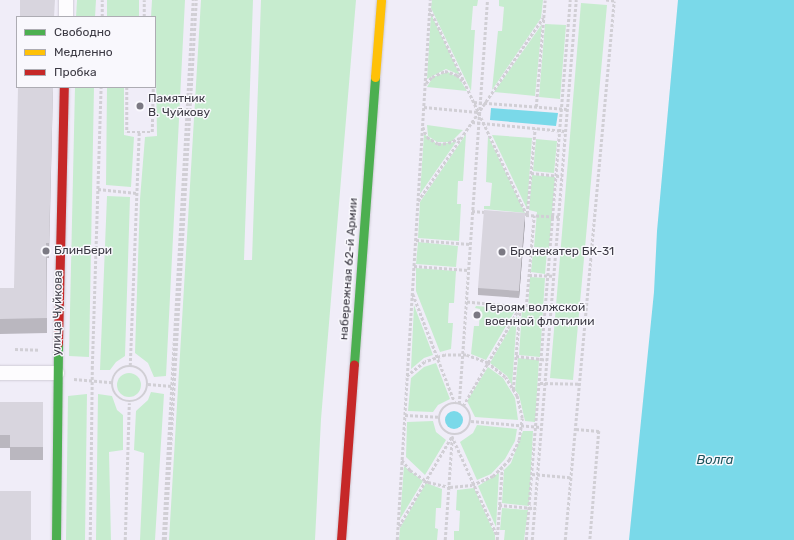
<!DOCTYPE html>
<html>
<head>
<meta charset="utf-8">
<style>
  body { margin:0 }
  #map { position:relative; width:794px; height:540px; overflow:hidden; background:#f0edf8; font-family:Rubik,sans-serif }
  div>[style] { position:absolute }
  .green>* { inset:0; background:#c7eccf }
  .round { border-radius:50% }
  .water>* { inset:0; background:#7ad9e9 }
  .path>* { height:2.5px; margin-top:-1.25px; transform-origin:0; background:repeating-linear-gradient(90deg,#d1cfd5 0 3px,transparent 0 5px) }
  .path>.ring { margin:-1.25px; padding:0; box-sizing:content-box; background:none; border:2.5px solid #d1cfd5; border-radius:50% }
  .roads { filter:drop-shadow(0 0 1px #cecbd5) drop-shadow(0 0 1px #cecbd5) }
  .street>* { height:14px; margin:-7px; padding:0 7px; transform-origin:7px; border-radius:7px; background:#fdfcfe }
  .fast>* { height:9px; margin:-4.5px; padding:0 4.5px; transform-origin:4.5px; border-radius:4.5px; background:#4caf50 }
  .slow>* { height:9px; margin:-4.5px; padding:0 4.5px; transform-origin:4.5px; border-radius:4.5px; background:#ffc107 }
  .jam>* { height:9px; margin:-4.5px; padding:0 4.5px; transform-origin:4.5px; border-radius:4.5px; background:#c62828 }
  .wall>* { inset:0; background:#bab7bf }
  .shaded-wall>* { inset:0; background:#97959b }
  .building>* { inset:0; background:#d8d5de }
  .dots>* { width:11px; height:11px; translate:-50% -50%; box-sizing:border-box; border:2px solid #f9f8fd; border-radius:50% }
  span { translate:-50% -50%; white-space:nowrap; text-align:center; line-height:1.15; -webkit-text-stroke:3px #f9f8fd; paint-order:stroke }
  .poi-label { font-size:12px; color:#3c3a44 }
  .left { translate:0 -50%; text-align:left }
  .street-label { font-size:12px; color:#3c3a44 }
  .water-label { font-size:13px; color:#1b545c; font-style:italic }
  .legend { position:absolute; left:16px; top:16px; width:140px; height:72px; box-sizing:border-box; background:#f9f8fd; border:1px solid #adacb3; margin:0; padding:5px 7px; list-style:none; font-size:12px; color:#3c3a44 }
  .legend li { display:flex; align-items:center; gap:8px; height:20px }
  .legend b { width:20px; border:1px solid #adacb3 }
</style>
</head>
<body>
<div id="map">
  <div class="green">
    <div style="clip-path:polygon(77px 0,96px 0,95px 17px,76px 17px)"></div>
    <div style="clip-path:polygon(107px 0,139px 0,139px 17px,107px 17px)"></div>
    <div style="clip-path:polygon(152px 0,185px 0,166px 376px,154px 377px,148px 363px,135px 353px,140px 199px,145px 137px,157px 136px,155px 17px,151px 17px)"></div>
    <div style="clip-path:polygon(201px 0,253px 0,244px 260px,252px 260px,261px 0,356px 0,321px 419px,315px 540px,169px 540px)"></div>
    <div style="clip-path:polygon(432px 0,478px 0,477px 6px,473px 6px,471px 30px,475px 30px,471px 91px,431px 8px)"></div>
    <div style="clip-path:polygon(499px 0,543px 0,541px 18px,492px 90px,498px 31px,502px 31px,504px 7px,499px 6px)"></div>
    <div style="clip-path:polygon(581px 3px,607px 5px,573px 380px,550px 378px)"></div>
    <div style="clip-path:polygon(431px 14px,460px 75px,446px 69px,427px 79px)"></div>
    <div style="clip-path:polygon(542px 24px,535px 96px,494px 92px)"></div>
    <div style="clip-path:polygon(545px 24px,566px 25px,560px 99px,539px 97px)"></div>
    <div style="clip-path:polygon(448px 72px,459px 78px,467px 91px,427px 87px,433px 77px)"></div>
    <div style="clip-path:polygon(75px 87px,94px 87px,89px 357px,69px 356px)"></div>
    <div style="clip-path:polygon(107px 87px,124px 87px,124px 135px,134px 137px,131px 187px,106px 185px)"></div>
    <div style="clip-path:polygon(427px 125px,463px 130px,451px 142px,437px 142px,428px 136px)"></div>
    <div style="clip-path:polygon(424px 134px,437px 144px,456px 142px,420px 194px)"></div>
    <div style="clip-path:polygon(466px 134px,463px 181px,458px 181px,457px 204px,461px 204px,459px 241px,418px 238px,420px 202px)"></div>
    <div style="clip-path:polygon(492px 135px,532px 138px,527px 209px)"></div>
    <div style="clip-path:polygon(488px 136px,525px 213px,484px 209px,484px 206px,490px 206px,492px 183px,486px 182px)"></div>
    <div style="clip-path:polygon(536px 139px,557px 141px,554px 173px,533px 171px)"></div>
    <div style="clip-path:polygon(532px 175px,555px 177px,549px 248px,534px 247px,537px 212px,529px 210px)"></div>
    <div style="clip-path:polygon(107px 196px,130px 197px,125px 356px,116px 362px,110px 370px,100px 370px)"></div>
    <div style="clip-path:polygon(418px 242px,458px 246px,456px 267px,416px 264px)"></div>
    <div style="clip-path:polygon(533px 251px,547px 252px,545px 274px,531px 272px)"></div>
    <div style="clip-path:polygon(416px 268px,456px 271px,454px 303px,449px 303px,448px 323px,453px 323px,451px 349px,440px 352px,416px 291px)"></div>
    <div style="clip-path:polygon(530px 277px,545px 278px,540px 357px,519px 355px,522px 310px,528px 309px)"></div>
    <div style="clip-path:polygon(414px 305px,433px 355px,424px 358px,411px 369px)"></div>
    <div style="clip-path:polygon(476px 306px,516px 309px,486px 360px,471px 354px,474px 326px,479px 326px,480px 309px,475px 308px)"></div>
    <div style="clip-path:polygon(517px 316px,512px 385px,507px 376px,490px 363px)"></div>
    <div style="clip-path:polygon(518px 358px,539px 360px,535px 422px,525px 421px,519px 395px,515px 390px)"></div>
    <div style="clip-path:polygon(436px 363px,450px 399px,438px 405px,433px 412px,408px 411px,411px 378px,424px 367px)"></div>
    <div style="clip-path:polygon(488px 367px,503px 378px,515px 398px,518px 420px,475px 417px,467px 401px)"></div>
    <div class="round" style="left:117px;top:373px;width:24px;height:24px"></div>
    <div style="clip-path:polygon(151px 392px,164px 394px,155px 540px,140px 540px,144px 453px,134px 450px,136px 411px,148px 400px)"></div>
    <div style="clip-path:polygon(87px 394px,85px 540px,66px 540px,68px 396px)"></div>
    <div style="clip-path:polygon(98px 394px,112px 396px,117px 410px,123px 415px,123px 450px,109px 452px,111px 540px,96px 540px)"></div>
    <div style="clip-path:polygon(433px 421px,436px 432px,446px 440px,425px 475px,406px 457px,407px 422px)"></div>
    <div style="clip-path:polygon(477px 425px,517px 429px,515px 441px,505px 459px,491px 474px,477px 480px,460px 442px,473px 433px)"></div>
    <div style="clip-path:polygon(523px 431px,533px 431px,529px 506px,502px 503px,504px 470px,511px 463px)"></div>
    <div style="clip-path:polygon(404px 466px,423px 481px,400px 519px)"></div>
    <div style="clip-path:polygon(499px 473px,496px 527px,478px 486px)"></div>
    <div style="clip-path:polygon(426px 483px,442px 489px,441px 508px,436px 508px,435px 528px,438px 529px,437px 540px,399px 540px,400px 528px)"></div>
    <div style="clip-path:polygon(474px 488px,495px 535px,495px 540px,454px 540px,454px 531px,459px 531px,460px 511px,456px 510px,457px 490px)"></div>
    <div style="clip-path:polygon(502px 508px,528px 510px,524px 540px,504px 540px,505px 530px,500px 530px)"></div>
  </div>
  <div class="water">
    <div style="clip-path:polygon(678px 0,794px 0,794px 540px,629px 540px,654px 292px,657px 231px)"></div>
    <div style="clip-path:polygon(491px 108px,558px 113px,556px 126px,490px 120px)"></div>
    <div class="round" style="left:445px;top:411px;width:18px;height:18px"></div>
  </div>
  <div class="path">
    <div style="left:430px;top:9px;width:228px;rotate:64.8deg"></div>
    <div style="left:102px;top:17px;width:17px;rotate:-90deg"></div>
    <div style="left:144px;top:17px;width:17px;rotate:-90deg"></div>
    <div style="left:426px;top:83px;width:8px;rotate:-45deg"></div>
    <div style="left:432px;top:77px;width:14px;rotate:-25deg"></div>
    <div style="left:445px;top:71px;width:13px;rotate:18deg"></div>
    <div style="left:457px;top:75px;width:8px;rotate:45deg"></div>
    <div style="left:127px;top:87px;width:45px;rotate:90deg"></div>
    <div style="left:127px;top:132px;width:25px"></div>
    <div style="left:152px;top:132px;width:45px;rotate:-88.7deg"></div>
    <div style="left:474px;top:102px;width:93px;rotate:4.3deg"></div>
    <div style="left:424px;top:107px;width:54px;rotate:5.3deg"></div>
    <div style="left:536px;top:107px;width:107px;rotate:-85.2deg"></div>
    <div style="left:472px;top:122px;width:93px;rotate:5.5deg"></div>
    <div style="left:423px;top:127px;width:11px;rotate:68deg"></div>
    <div style="left:427px;top:137px;width:13px;rotate:32deg"></div>
    <div style="left:438px;top:144px;width:10px;rotate:-6deg"></div>
    <div style="left:448px;top:143px;width:13px;rotate:-23deg"></div>
    <div style="left:531px;top:173px;width:31px;rotate:6deg"></div>
    <div style="left:98px;top:189px;width:39px;rotate:6deg"></div>
    <div style="left:418px;top:201px;width:222px;rotate:-55.7deg"></div>
    <div style="left:472px;top:211px;width:13px;rotate:4deg"></div>
    <div style="left:527px;top:214px;width:86px;rotate:-84.7deg"></div>
    <div style="left:526px;top:215px;width:33px;rotate:3deg"></div>
    <div style="left:416px;top:240px;width:54px;rotate:4.2deg"></div>
    <div style="left:531px;top:249px;width:25px;rotate:5deg"></div>
    <div style="left:414px;top:266px;width:54px;rotate:4.2deg"></div>
    <div style="left:529px;top:275px;width:25px;rotate:2deg"></div>
    <div style="left:413px;top:294px;width:117px;rotate:68.9deg"></div>
    <div style="left:15px;top:349px;width:25px;rotate:2deg"></div>
    <div style="left:516px;top:356px;width:31px;rotate:7deg"></div>
    <div class="ring" style="left:112px;top:366px;width:33.5px;height:33.5px"></div>
    <div style="left:130px;top:366px;width:234px;rotate:-87.8deg"></div>
    <div style="left:74px;top:379px;width:38px;rotate:5deg"></div>
    <div style="left:540px;top:383px;width:39px;rotate:1deg"></div>
    <div style="left:148px;top:384px;width:24px;rotate:5deg"></div>
    <div style="left:513px;top:390px;width:83px;rotate:-85.2deg"></div>
    <div style="left:520px;top:307px;width:6px"></div>
    <div style="left:526px;top:307px;width:92px;rotate:-85deg"></div>
    <div class="ring" style="left:439px;top:403px;width:29.5px;height:29.5px"></div>
    <div style="left:459px;top:404px;width:405px;rotate:-86deg"></div>
    <div style="left:463px;top:406px;width:114px;rotate:-60.1deg"></div>
    <div style="left:520px;top:307px;width:54px;rotate:-174.7deg"></div>
    <div style="left:405px;top:415px;width:33px;rotate:3deg"></div>
    <div style="left:471px;top:421px;width:70px;rotate:4.9deg"></div>
    <div style="left:576px;top:429px;width:23px;rotate:5deg"></div>
    <div style="left:599px;top:431px;width:109px;rotate:94.7deg"></div>
    <div style="left:452px;top:436px;width:109px;rotate:65.6deg"></div>
    <div style="left:402px;top:460px;width:13px;rotate:51deg"></div>
    <div style="left:410px;top:470px;width:22px;rotate:34deg"></div>
    <div style="left:428px;top:482px;width:23px;rotate:13deg"></div>
    <div style="left:450px;top:487px;width:22px;rotate:-5deg"></div>
    <div style="left:472px;top:485px;width:23px;rotate:-23deg"></div>
    <div style="left:493px;top:476px;width:23px;rotate:-45deg"></div>
    <div style="left:509px;top:460px;width:22px;rotate:-63deg"></div>
    <div style="left:519px;top:440px;width:22px;rotate:-82deg"></div>
    <div style="left:522px;top:418px;width:23px;rotate:-103deg"></div>
    <div style="left:517px;top:396px;width:22px;rotate:-122deg"></div>
    <div style="left:505px;top:377px;width:22px;rotate:-141deg"></div>
    <div style="left:488px;top:363px;width:23px;rotate:-160deg"></div>
    <div style="left:466px;top:355px;width:21px;rotate:180deg"></div>
    <div style="left:445px;top:355px;width:21px;rotate:161deg"></div>
    <div style="left:425px;top:362px;width:23px;rotate:142deg"></div>
    <div style="left:532px;top:474px;width:38px;rotate:5deg"></div>
    <div style="left:499px;top:505px;width:36px;rotate:5deg"></div>
    <div style="left:399px;top:526px;width:104px;rotate:-59.5deg"></div>
    <div style="left:90px;top:540px;width:171px;rotate:-89.3deg"></div>
    <div style="left:92px;top:369px;width:282px;rotate:-88.2deg"></div>
    <div style="left:125px;top:540px;width:137px;rotate:-88.3deg"></div>
    <div style="left:163px;top:540px;width:541px;rotate:-86.82deg"></div>
    <div style="left:165px;top:540px;width:541px;rotate:-86.71deg"></div>
    <div style="left:397px;top:540px;width:541px;rotate:-86.5deg"></div>
    <div style="left:445px;top:540px;width:104px;rotate:-86.1deg"></div>
    <div style="left:497px;top:540px;width:71px;rotate:-86deg"></div>
    <div style="left:526px;top:540px;width:542px;rotate:-85.34deg"></div>
    <div style="left:532px;top:540px;width:542px;rotate:-85.34deg"></div>
    <div style="left:565px;top:540px;width:541px;rotate:-84.81deg"></div>
    <div style="left:614px;top:1px;width:8px;rotate:-173deg"></div>
  </div>
  <div class="roads">
    <div class="street">
      <div style="left:66px;top:17px;width:17px;rotate:-90deg"></div>
      <div style="left:0;top:373px;width:57px"></div>
    </div>
    <div class="fast">
      <div style="left:354px;top:364px;width:288px;rotate:-85.8deg"></div>
      <div style="left:56px;top:540px;width:197px;rotate:-89.4deg"></div>
    </div>
    <div class="slow">
      <div style="left:375px;top:77px;width:77px;rotate:-85.5deg"></div>
    </div>
    <div class="jam">
      <div style="left:58px;top:343px;width:256px;rotate:-88.7deg"></div>
      <div style="left:341px;top:540px;width:176px;rotate:-85.8deg"></div>
    </div>
  </div>
  <div class="wall">
    <div style="clip-path:polygon(53px 87px,49px 258px,47px 258px,47px 333px,0 334px,0 288px,14px 288px)"></div>
    <div style="clip-path:polygon(525px 221px,519px 298px,478px 295px,478px 288px)"></div>
    <div style="clip-path:polygon(0 402px,43px 402px,43px 460px,10px 460px,10px 448px,0 448px)"></div>
  </div>
  <div class="shaded-wall">
    <div style="clip-path:polygon(525px 213px,525px 221px,519px 298px,519px 291px)"></div>
  </div>
  <div class="building">
    <div style="clip-path:polygon(20px 0,55px 0,54px 17px,20px 17px)"></div>
    <div style="clip-path:polygon(18px 87px,53px 87px,49px 243px,46px 243px,47px 318px,0 319px,0 288px,14px 288px)"></div>
    <div style="clip-path:polygon(484px 210px,525px 213px,519px 291px,478px 288px)"></div>
    <div style="clip-path:polygon(0 402px,43px 402px,43px 447px,10px 447px,10px 435px,0 435px)"></div>
    <div style="clip-path:polygon(0 491px,31px 491px,31px 540px,0 540px)"></div>
  </div>
  <div class="dots">
    <div style="left:140px;top:106px;background:#7b7983"></div>
    <div style="left:46px;top:251px;background:#7b7983"></div>
    <div style="left:502px;top:252px;background:#7b7983"></div>
    <div style="left:477px;top:315px;background:#7b7983"></div>
  </div>
  <div class="poi-label">
    <span class="left" style="left:148px;top:106px">Памятник<br>В. Чуйкову</span>
    <span class="left" style="left:54px;top:251px">БлинБери</span>
    <span class="left" style="left:510px;top:252px">Бронекатер БК-31</span>
    <span class="left" style="left:485px;top:315px">Героям волжской<br>военной флотилии</span>
  </div>
  <div class="street-label">
    <span style="left:349px;top:269px;rotate:-86deg">набережная 62-й Армии</span>
    <span style="left:58px;top:313px;rotate:-89deg">улица Чуйкова</span>
  </div>
  <div class="water-label">
    <span style="left:715px;top:460px">Волга</span>
  </div>
  <ul class="legend">
  <li><b style="height:5px;background:#4caf50"></b>Свободно</li>
  <li><b style="height:5px;background:#ffc107"></b>Медленно</li>
  <li><b style="height:5px;background:#c62828"></b>Пробка</li>
  </ul>
</div>
</body>
</html>
